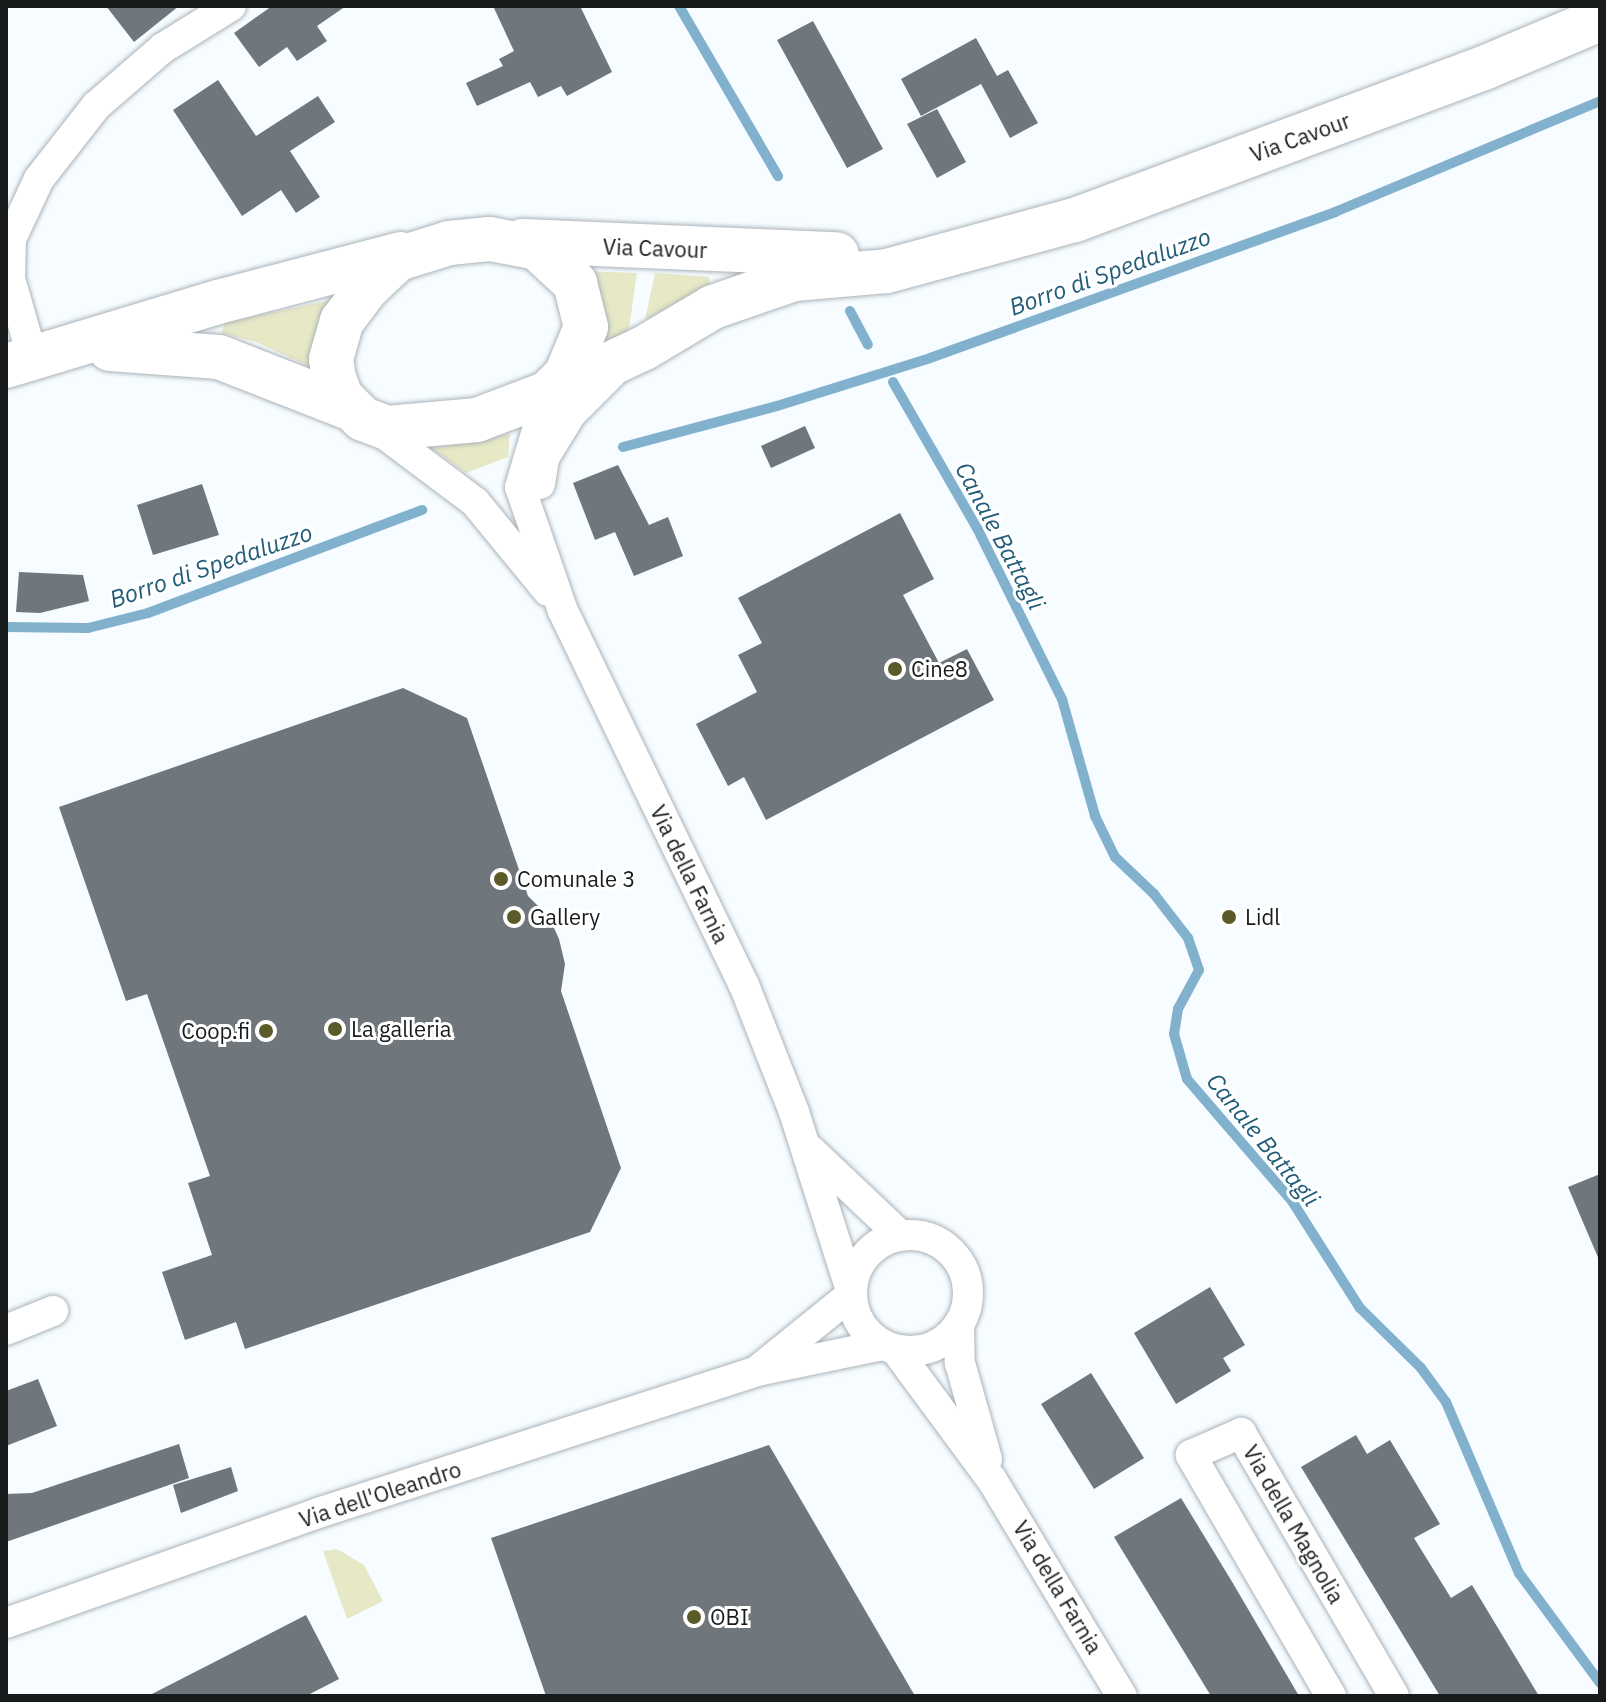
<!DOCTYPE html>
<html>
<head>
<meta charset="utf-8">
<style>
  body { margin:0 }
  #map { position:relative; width:1606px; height:1702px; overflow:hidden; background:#f6fcff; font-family:"IBM Plex Sans",sans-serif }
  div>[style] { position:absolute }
  .green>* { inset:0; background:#e6e8c6 }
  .stream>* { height:10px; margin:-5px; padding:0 5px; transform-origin:5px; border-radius:5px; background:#81b1cd }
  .building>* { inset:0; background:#6f777c }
  .roads { filter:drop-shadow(0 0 2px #abb3b9) drop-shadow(0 0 2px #abb3b9) }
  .minor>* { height:30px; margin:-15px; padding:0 15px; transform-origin:15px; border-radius:15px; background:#fff }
  .minor>.ring { margin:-15px; padding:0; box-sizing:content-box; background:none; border:30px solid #fff; border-radius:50% }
  .primary>* { height:44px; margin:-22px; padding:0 22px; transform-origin:22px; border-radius:22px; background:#fff }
  .dots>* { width:22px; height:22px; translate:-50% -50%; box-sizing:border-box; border:4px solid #fff; border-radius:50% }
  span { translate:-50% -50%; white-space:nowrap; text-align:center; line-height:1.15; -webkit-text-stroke:6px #fff; paint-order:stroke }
  .street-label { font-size:22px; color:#181c1d }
  .poi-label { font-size:22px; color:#181c1d }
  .left { translate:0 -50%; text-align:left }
  .right { translate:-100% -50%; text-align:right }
  .water-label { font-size:24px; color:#215c78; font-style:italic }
  .frame { position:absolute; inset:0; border:8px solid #181c1d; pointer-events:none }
</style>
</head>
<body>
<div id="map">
  <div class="green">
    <div style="clip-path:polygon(581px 271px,637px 273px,629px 329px,596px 354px)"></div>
    <div style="clip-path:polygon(655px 273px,709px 277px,710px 284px,645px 320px)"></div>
    <div style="clip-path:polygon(331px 300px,313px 368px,256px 342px,221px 333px,226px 322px)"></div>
    <div style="clip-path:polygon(510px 434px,508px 457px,466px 473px,431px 448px)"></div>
    <div style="clip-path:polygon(337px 1549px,364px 1565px,383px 1601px,347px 1619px,323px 1551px)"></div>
  </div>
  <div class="stream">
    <div style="left:679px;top:6px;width:197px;rotate:59.8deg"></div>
    <div style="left:850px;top:311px;width:38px;rotate:62deg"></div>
    <div style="left:893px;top:382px;width:168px;rotate:60.1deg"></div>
    <div style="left:977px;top:528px;width:191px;rotate:63.6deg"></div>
    <div style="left:1062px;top:699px;width:122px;rotate:74.2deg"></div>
    <div style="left:1095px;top:816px;width:46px;rotate:64deg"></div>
    <div style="left:1115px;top:857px;width:54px;rotate:43.5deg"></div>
    <div style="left:1154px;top:894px;width:56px;rotate:52.3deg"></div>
    <div style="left:1188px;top:938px;width:34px;rotate:71deg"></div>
    <div style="left:1199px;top:970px;width:44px;rotate:118.3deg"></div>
    <div style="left:1178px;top:1009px;width:25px;rotate:99deg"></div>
    <div style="left:1174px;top:1034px;width:47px;rotate:73.9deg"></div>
    <div style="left:1187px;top:1079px;width:161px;rotate:49.3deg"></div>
    <div style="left:1292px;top:1201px;width:127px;rotate:57.6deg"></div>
    <div style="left:1360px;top:1308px;width:86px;rotate:44.5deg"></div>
    <div style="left:1421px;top:1368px;width:42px;rotate:53.7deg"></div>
    <div style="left:1446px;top:1402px;width:186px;rotate:66.9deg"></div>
    <div style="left:1519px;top:1573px;width:137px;rotate:53.6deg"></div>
    <div style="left:623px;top:447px;width:159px;rotate:-14.9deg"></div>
    <div style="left:777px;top:406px;width:160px;rotate:-17.4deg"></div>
    <div style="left:930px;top:358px;width:431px;rotate:-19.8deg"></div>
    <div style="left:1335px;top:212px;width:287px;rotate:-22.7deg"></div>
    <div style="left:6px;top:627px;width:82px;rotate:0.7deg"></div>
    <div style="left:88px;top:628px;width:62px;rotate:-14deg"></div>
    <div style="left:148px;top:613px;width:293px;rotate:-20.6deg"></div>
  </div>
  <div class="building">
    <div style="clip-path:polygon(106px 6px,179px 6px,134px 42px)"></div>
    <div style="clip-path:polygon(272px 6px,346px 6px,317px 26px,327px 41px,297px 61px,287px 47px,259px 67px,234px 33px)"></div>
    <div style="clip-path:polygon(493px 6px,580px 6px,612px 72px,567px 96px,561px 86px,538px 97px,530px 82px,477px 106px,466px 83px,503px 66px,499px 59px,514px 51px)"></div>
    <div style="clip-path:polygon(813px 21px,883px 149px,847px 168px,777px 40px)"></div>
    <div style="clip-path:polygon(976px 38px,997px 76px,1008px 70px,1038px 123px,1010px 138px,981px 84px,921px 116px,901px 79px)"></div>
    <div style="clip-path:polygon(218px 80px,256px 136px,318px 96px,335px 122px,290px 151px,320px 197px,296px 213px,281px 190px,242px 216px,173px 110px)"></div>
    <div style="clip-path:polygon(937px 109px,966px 162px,937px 178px,907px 124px)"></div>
    <div style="clip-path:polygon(805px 426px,815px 448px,771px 468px,761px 446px)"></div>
    <div style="clip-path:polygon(618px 465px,649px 525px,668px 517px,683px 556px,634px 576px,615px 532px,595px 540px,573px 483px)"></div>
    <div style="clip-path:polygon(202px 484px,219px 535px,153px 555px,137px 505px)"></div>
    <div style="clip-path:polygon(900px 513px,934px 579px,903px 595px,939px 663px,967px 649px,994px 700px,766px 820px,744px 777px,728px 786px,696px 724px,757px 692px,738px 655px,762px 643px,738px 598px)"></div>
    <div style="clip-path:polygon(19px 572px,83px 575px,89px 601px,40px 613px,16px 612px)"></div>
    <div style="clip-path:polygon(403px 688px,467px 718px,528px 896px,549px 917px,559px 939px,565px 964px,561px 991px,621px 1168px,590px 1232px,245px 1349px,236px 1322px,185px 1340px,162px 1272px,212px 1255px,188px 1183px,210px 1176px,147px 994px,126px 1001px,59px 807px)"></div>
    <div style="clip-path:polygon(1600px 1174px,1600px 1262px,1568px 1187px)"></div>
    <div style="clip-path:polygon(1210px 1287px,1245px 1345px,1223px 1358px,1231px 1371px,1176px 1404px,1134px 1333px)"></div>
    <div style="clip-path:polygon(1091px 1373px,1144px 1458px,1094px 1489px,1041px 1404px)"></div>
    <div style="clip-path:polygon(38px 1379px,57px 1426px,6px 1446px,6px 1391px)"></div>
    <div style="clip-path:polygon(1356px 1435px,1367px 1454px,1390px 1440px,1440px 1524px,1414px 1538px,1451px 1598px,1472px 1585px,1539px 1696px,1440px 1696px,1301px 1467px)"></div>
    <div style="clip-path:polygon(179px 1444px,189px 1478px,6px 1542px,6px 1494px,32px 1493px)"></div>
    <div style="clip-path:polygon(769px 1445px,915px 1696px,546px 1696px,491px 1538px)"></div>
    <div style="clip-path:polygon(231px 1467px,238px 1491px,181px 1513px,173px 1485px)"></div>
    <div style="clip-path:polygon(1181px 1498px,1231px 1580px,1299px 1696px,1211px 1696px,1114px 1537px)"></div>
    <div style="clip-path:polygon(306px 1615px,339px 1679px,306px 1696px,148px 1696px)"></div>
  </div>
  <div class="roads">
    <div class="minor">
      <div style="left:33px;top:359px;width:83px;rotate:-106deg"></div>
      <div style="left:10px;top:279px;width:40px;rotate:-88.6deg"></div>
      <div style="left:11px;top:239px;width:66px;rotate:-65deg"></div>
      <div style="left:39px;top:179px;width:93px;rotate:-52deg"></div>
      <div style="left:96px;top:106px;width:89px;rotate:-40.9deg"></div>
      <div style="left:163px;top:48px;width:80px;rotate:-31.7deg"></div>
      <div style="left:548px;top:393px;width:98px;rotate:106.6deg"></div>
      <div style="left:520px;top:487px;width:131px;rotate:70.9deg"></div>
      <div style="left:563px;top:611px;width:415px;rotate:64.2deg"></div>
      <div style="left:744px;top:985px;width:136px;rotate:68.5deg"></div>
      <div style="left:794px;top:1112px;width:191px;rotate:72.3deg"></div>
      <div style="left:852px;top:1294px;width:122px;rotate:141deg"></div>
      <div style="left:375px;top:427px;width:125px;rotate:36.9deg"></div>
      <div style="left:475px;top:502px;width:115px;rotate:50.6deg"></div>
      <div style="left:540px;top:484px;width:26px;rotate:-81deg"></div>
      <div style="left:544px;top:458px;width:52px;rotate:-58.5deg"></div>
      <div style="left:571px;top:414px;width:58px;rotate:-45deg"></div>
      <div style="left:810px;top:1150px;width:125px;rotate:43.4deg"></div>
      <div class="ring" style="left:852px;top:1235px;width:86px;height:86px"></div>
      <div style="left:959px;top:1324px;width:39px;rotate:89deg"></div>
      <div style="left:960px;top:1363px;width:100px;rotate:74.3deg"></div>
      <div style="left:6px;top:1330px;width:51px;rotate:-22deg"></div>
      <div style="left:896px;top:1350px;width:162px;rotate:53.6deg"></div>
      <div style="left:992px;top:1480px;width:252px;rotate:59deg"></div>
      <div style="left:6px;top:1623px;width:331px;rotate:-19.4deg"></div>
      <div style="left:318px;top:1513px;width:461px;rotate:-17.9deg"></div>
      <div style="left:757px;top:1371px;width:129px;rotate:-11.7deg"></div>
      <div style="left:1331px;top:1696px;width:279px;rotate:-120.2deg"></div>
      <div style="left:1191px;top:1455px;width:55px;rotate:-23.7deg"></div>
      <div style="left:1241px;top:1433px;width:304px;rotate:59.8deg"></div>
    </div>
    <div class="primary">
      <div style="left:490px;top:239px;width:48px;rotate:10.8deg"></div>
      <div style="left:537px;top:248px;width:52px;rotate:42.6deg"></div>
      <div style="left:575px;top:283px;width:45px;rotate:76deg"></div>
      <div style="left:586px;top:327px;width:52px;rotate:112.6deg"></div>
      <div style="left:566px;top:375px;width:25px;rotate:135deg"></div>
      <div style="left:548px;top:393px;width:76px;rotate:159.2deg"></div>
      <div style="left:477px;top:420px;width:90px;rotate:174.9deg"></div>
      <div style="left:387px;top:428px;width:26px;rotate:-159deg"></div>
      <div style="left:363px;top:419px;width:31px;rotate:-135deg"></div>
      <div style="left:341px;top:397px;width:20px;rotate:-110deg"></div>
      <div style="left:334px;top:378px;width:19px;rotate:-99deg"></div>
      <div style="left:331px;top:359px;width:40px;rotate:-74deg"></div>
      <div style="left:342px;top:321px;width:41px;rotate:-52.9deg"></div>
      <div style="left:367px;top:288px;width:42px;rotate:-43.1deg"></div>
      <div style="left:398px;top:259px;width:53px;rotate:-17.4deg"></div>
      <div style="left:449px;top:243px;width:41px;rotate:-5.6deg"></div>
      <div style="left:522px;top:241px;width:315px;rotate:2.4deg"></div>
      <div style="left:110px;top:349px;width:109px;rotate:4.2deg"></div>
      <div style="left:219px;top:357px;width:140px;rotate:21.4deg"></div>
      <div style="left:6px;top:366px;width:221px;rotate:-16.8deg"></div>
      <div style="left:218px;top:302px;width:189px;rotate:-14.7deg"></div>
      <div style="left:548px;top:393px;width:106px;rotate:-25.1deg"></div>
      <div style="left:644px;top:348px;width:80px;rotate:-30.7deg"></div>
      <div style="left:713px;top:307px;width:86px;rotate:-19.1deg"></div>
      <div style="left:794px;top:279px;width:93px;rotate:-4.9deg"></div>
      <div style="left:887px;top:271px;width:195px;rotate:-15.2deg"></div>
      <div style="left:1075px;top:220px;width:436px;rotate:-20.4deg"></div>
      <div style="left:1484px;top:68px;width:126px;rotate:-22.9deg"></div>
    </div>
  </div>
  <div class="dots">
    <div style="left:895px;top:669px;background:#5a5b28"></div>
    <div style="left:501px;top:879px;background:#5a5b28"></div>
    <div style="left:514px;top:917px;background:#5a5b28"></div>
    <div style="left:1229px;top:917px;background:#5a5b28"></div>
    <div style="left:335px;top:1029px;background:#5a5b28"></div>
    <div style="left:266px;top:1031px;background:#5a5b28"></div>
    <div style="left:694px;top:1617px;background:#5a5b28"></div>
  </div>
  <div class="street-label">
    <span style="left:1300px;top:137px;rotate:-20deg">Via Cavour</span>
    <span style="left:655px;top:248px;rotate:2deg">Via Cavour</span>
    <span style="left:690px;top:874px;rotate:64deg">Via della Farnia</span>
    <span style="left:380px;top:1494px;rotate:-18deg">Via dell'Oleandro</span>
    <span style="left:1294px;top:1524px;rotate:60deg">Via della Magnolia</span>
    <span style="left:1058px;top:1587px;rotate:59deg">Via della Farnia</span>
  </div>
  <div class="poi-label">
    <span class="left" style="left:911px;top:669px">Cine8</span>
    <span class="left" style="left:517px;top:879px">Comunale 3</span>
    <span class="left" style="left:530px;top:917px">Gallery</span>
    <span class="left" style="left:1245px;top:917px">Lidl</span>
    <span class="left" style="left:351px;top:1029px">La galleria</span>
    <span class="right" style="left:250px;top:1031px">Coop.fi</span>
    <span class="left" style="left:710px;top:1617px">OBI</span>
  </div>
  <div class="water-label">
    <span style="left:1110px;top:272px;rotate:-20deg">Borro di Spedaluzzo</span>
    <span style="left:1000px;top:536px;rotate:62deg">Canale Battagli</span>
    <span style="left:211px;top:566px;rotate:-19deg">Borro di Spedaluzzo</span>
    <span style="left:1263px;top:1140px;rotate:51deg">Canale Battagli</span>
  </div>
  <div class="frame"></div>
</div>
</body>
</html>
